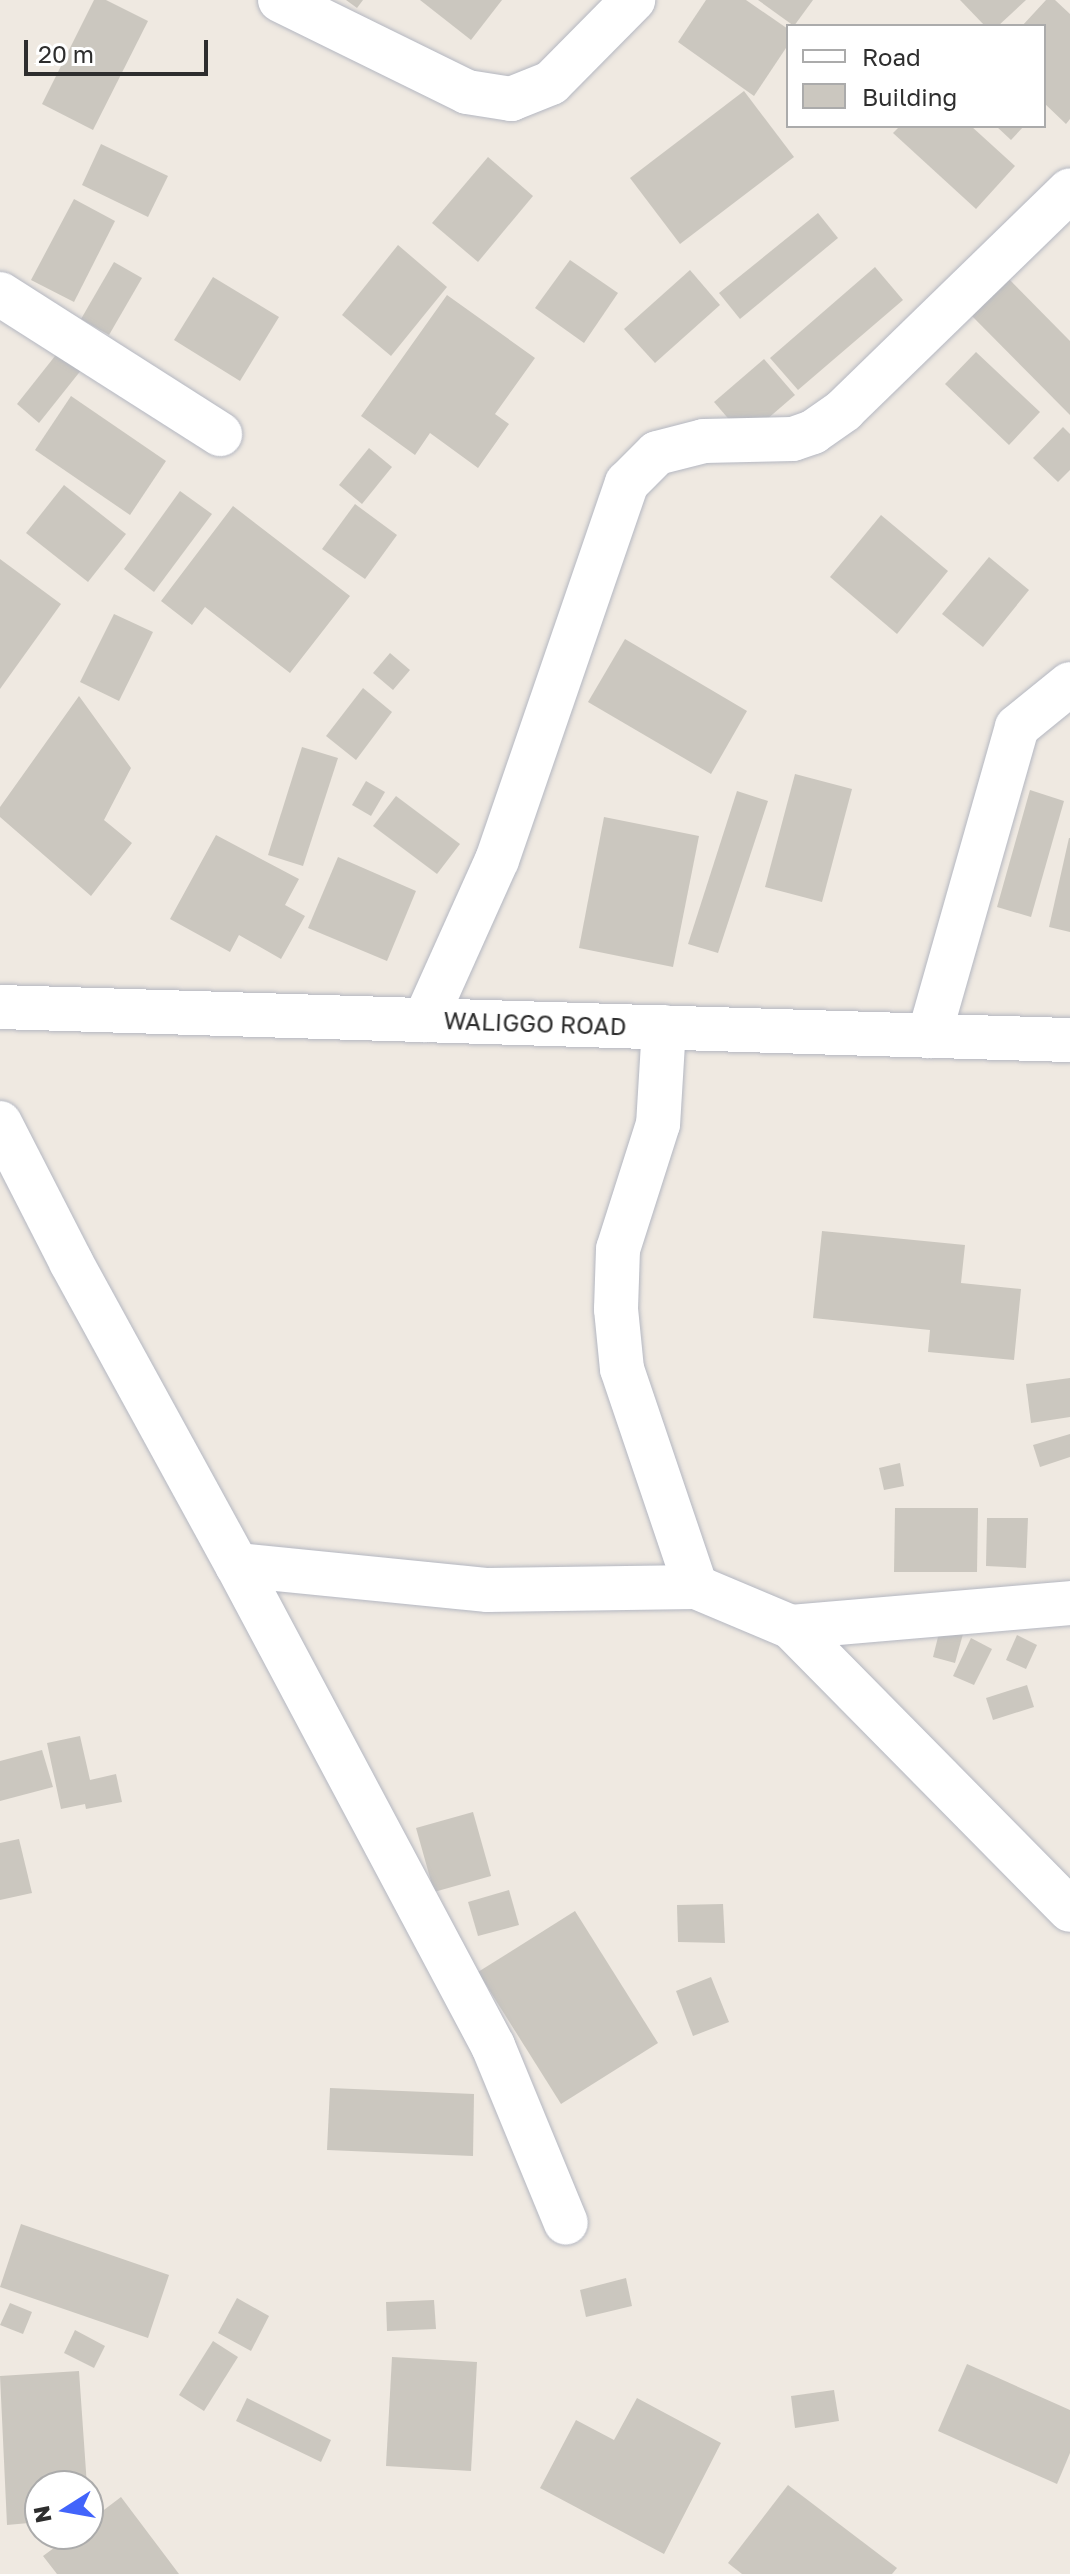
<!DOCTYPE html>
<html>
<head>
<meta charset="utf-8">
<style>
  body { margin:0 }
  #map { position:relative; width:1070px; height:2574px; overflow:hidden; background:#efe9e1; font-family:"Golos Text",sans-serif }
  div>[style] { position:absolute }
  .building>* { inset:0; background:#cbc7bf }
  .roads { filter:drop-shadow(0 0 2px #b4b7c1) drop-shadow(0 0 2px #b4b7c1) }
  .minor>* { height:44px; margin:-22px; padding:0 22px; transform-origin:22px; border-radius:22px; background:#fff }
  span { translate:-50% -50%; white-space:nowrap; text-align:center; line-height:1.15; -webkit-text-stroke:8px #fff; paint-order:stroke }
  .street-label { font-size:24px; color:#2e2e2e }
  .legend { position:absolute; left:786px; top:24px; width:260px; height:104px; box-sizing:border-box; background:#fff; border:2px solid #ababab; margin:0; padding:10px 14px; list-style:none; font-size:24px; color:#2e2e2e }
  .legend li { display:flex; align-items:center; gap:16px; height:40px }
  .legend b { width:40px; border:2px solid #ababab }
  .north { position:absolute; left:24px; top:2470px; width:80px; height:80px; box-sizing:border-box; background:#fff; border:2px solid #ababab; border-radius:50%; rotate:259deg; font-size:22px; font-weight:700; line-height:32px; text-align:center; color:#2e2e2e }
  .north::after { content:''; display:block; margin:auto; width:28px; height:36px; background:#4264fb; clip-path:polygon(50% 0,100% 100%,50% 72%,0 100%) }
  .scale { position:absolute; left:24px; top:40px; width:184px; height:36px; box-sizing:border-box; border:4px solid #2e2e2e; border-top:0; padding-left:10px; font-size:24px; line-height:28px; white-space:nowrap; color:#2e2e2e; -webkit-text-stroke:6px #fff; paint-order:stroke }
</style>
</head>
<body>
<div id="map">
  <div class="building">
    <div style="clip-path:polygon(94px 0,106px 0,148px 21px,93px 130px,42px 104px)"></div>
    <div style="clip-path:polygon(346px 0,363px 0,357px 8px)"></div>
    <div style="clip-path:polygon(420px 0,502px 0,471px 40px)"></div>
    <div style="clip-path:polygon(706px 0,746px 0,788px 29px,788px 45px,754px 96px,678px 42px)"></div>
    <div style="clip-path:polygon(758px 0,813px 0,794px 26px)"></div>
    <div style="clip-path:polygon(960px 0,1026px 0,998px 26px,985px 26px)"></div>
    <div style="clip-path:polygon(1046px 0,1055px 0,1070px 14px,1070px 119px,1066px 124px,1044px 103px,1044px 26px,1022px 26px)"></div>
    <div style="clip-path:polygon(744px 91px,794px 157px,680px 244px,630px 178px)"></div>
    <div style="clip-path:polygon(900px 126px,971px 126px,1015px 166px,976px 209px,893px 133px)"></div>
    <div style="clip-path:polygon(996px 126px,1024px 126px,1011px 140px)"></div>
    <div style="clip-path:polygon(101px 144px,168px 176px,148px 217px,82px 185px)"></div>
    <div style="clip-path:polygon(488px 157px,533px 196px,478px 262px,432px 223px)"></div>
    <div style="clip-path:polygon(74px 199px,115px 221px,74px 302px,31px 280px)"></div>
    <div style="clip-path:polygon(818px 213px,838px 238px,740px 319px,719px 293px)"></div>
    <div style="clip-path:polygon(398px 245px,447px 287px,391px 356px,342px 315px)"></div>
    <div style="clip-path:polygon(570px 260px,618px 293px,584px 343px,535px 308px)"></div>
    <div style="clip-path:polygon(114px 262px,142px 278px,109px 335px,81px 319px)"></div>
    <div style="clip-path:polygon(875px 267px,903px 300px,798px 390px,770px 358px)"></div>
    <div style="clip-path:polygon(690px 270px,720px 305px,655px 363px,624px 329px)"></div>
    <div style="clip-path:polygon(1005px 275px,1070px 341px,1070px 415px,968px 312px)"></div>
    <div style="clip-path:polygon(213px 277px,279px 317px,240px 381px,174px 340px)"></div>
    <div style="clip-path:polygon(447px 295px,535px 358px,495px 414px,509px 424px,478px 468px,430px 433px,415px 455px,361px 416px)"></div>
    <div style="clip-path:polygon(59px 351px,82px 369px,39px 423px,17px 404px)"></div>
    <div style="clip-path:polygon(976px 352px,1040px 412px,1009px 445px,945px 384px)"></div>
    <div style="clip-path:polygon(764px 359px,795px 395px,745px 438px,714px 402px)"></div>
    <div style="clip-path:polygon(71px 396px,166px 461px,130px 515px,35px 450px)"></div>
    <div style="clip-path:polygon(1063px 427px,1070px 434px,1070px 470px,1058px 482px,1033px 458px)"></div>
    <div style="clip-path:polygon(369px 448px,392px 467px,362px 504px,339px 485px)"></div>
    <div style="clip-path:polygon(64px 485px,126px 534px,88px 582px,26px 533px)"></div>
    <div style="clip-path:polygon(180px 491px,212px 514px,154px 592px,124px 569px)"></div>
    <div style="clip-path:polygon(355px 504px,397px 535px,365px 579px,322px 549px)"></div>
    <div style="clip-path:polygon(233px 506px,350px 596px,290px 673px,205px 607px,192px 625px,161px 601px)"></div>
    <div style="clip-path:polygon(881px 515px,948px 571px,897px 634px,830px 577px)"></div>
    <div style="clip-path:polygon(989px 557px,1029px 590px,983px 647px,942px 614px)"></div>
    <div style="clip-path:polygon(0 559px,61px 604px,0 689px)"></div>
    <div style="clip-path:polygon(114px 614px,153px 632px,119px 701px,80px 682px)"></div>
    <div style="clip-path:polygon(625px 639px,747px 711px,711px 774px,588px 702px)"></div>
    <div style="clip-path:polygon(390px 653px,410px 670px,393px 690px,373px 673px)"></div>
    <div style="clip-path:polygon(363px 688px,392px 712px,356px 760px,326px 736px)"></div>
    <div style="clip-path:polygon(79px 696px,131px 768px,104px 820px,132px 843px,91px 896px,0 817px,0 807px)"></div>
    <div style="clip-path:polygon(302px 747px,338px 758px,303px 866px,268px 855px)"></div>
    <div style="clip-path:polygon(795px 774px,852px 789px,822px 902px,765px 887px)"></div>
    <div style="clip-path:polygon(366px 781px,385px 792px,371px 816px,352px 805px)"></div>
    <div style="clip-path:polygon(1030px 790px,1064px 801px,1031px 917px,997px 907px)"></div>
    <div style="clip-path:polygon(737px 791px,768px 801px,718px 953px,688px 944px)"></div>
    <div style="clip-path:polygon(396px 796px,460px 844px,437px 874px,373px 826px)"></div>
    <div style="clip-path:polygon(604px 817px,699px 836px,673px 967px,579px 948px)"></div>
    <div style="clip-path:polygon(216px 835px,299px 879px,285px 905px,305px 916px,281px 959px,239px 935px,230px 952px,170px 919px)"></div>
    <div style="clip-path:polygon(1069px 838px,1070px 838px,1070px 932px,1049px 927px)"></div>
    <div style="clip-path:polygon(338px 857px,416px 891px,387px 961px,308px 928px)"></div>
    <div style="clip-path:polygon(822px 1231px,965px 1245px,961px 1283px,1021px 1289px,1014px 1360px,928px 1352px,930px 1330px,813px 1318px)"></div>
    <div style="clip-path:polygon(1070px 1378px,1070px 1417px,1031px 1423px,1026px 1384px)"></div>
    <div style="clip-path:polygon(1070px 1434px,1070px 1457px,1040px 1467px,1033px 1445px)"></div>
    <div style="clip-path:polygon(900px 1463px,904px 1486px,884px 1490px,879px 1468px)"></div>
    <div style="clip-path:polygon(895px 1508px,978px 1508px,977px 1572px,894px 1572px)"></div>
    <div style="clip-path:polygon(987px 1518px,1028px 1518px,1026px 1568px,986px 1566px)"></div>
    <div style="clip-path:polygon(943px 1617px,966px 1623px,955px 1663px,933px 1657px)"></div>
    <div style="clip-path:polygon(1017px 1635px,1037px 1645px,1026px 1669px,1006px 1660px)"></div>
    <div style="clip-path:polygon(971px 1638px,992px 1649px,974px 1685px,953px 1676px)"></div>
    <div style="clip-path:polygon(1027px 1685px,1034px 1707px,993px 1720px,986px 1698px)"></div>
    <div style="clip-path:polygon(80px 1736px,90px 1780px,116px 1774px,122px 1802px,86px 1809px,85px 1804px,61px 1809px,47px 1743px)"></div>
    <div style="clip-path:polygon(42px 1750px,53px 1787px,0 1801px,0 1761px)"></div>
    <div style="clip-path:polygon(473px 1812px,491px 1876px,434px 1892px,416px 1828px)"></div>
    <div style="clip-path:polygon(19px 1839px,32px 1893px,0 1900px,0 1843px)"></div>
    <div style="clip-path:polygon(509px 1890px,519px 1925px,478px 1936px,468px 1902px)"></div>
    <div style="clip-path:polygon(723px 1904px,725px 1943px,678px 1942px,677px 1905px)"></div>
    <div style="clip-path:polygon(575px 1911px,658px 2043px,561px 2104px,478px 1972px)"></div>
    <div style="clip-path:polygon(711px 1977px,729px 2022px,693px 2036px,676px 1991px)"></div>
    <div style="clip-path:polygon(330px 2088px,474px 2094px,473px 2156px,327px 2150px)"></div>
    <div style="clip-path:polygon(21px 2224px,169px 2275px,148px 2338px,0 2287px)"></div>
    <div style="clip-path:polygon(626px 2278px,632px 2306px,586px 2317px,580px 2290px)"></div>
    <div style="clip-path:polygon(237px 2298px,269px 2316px,251px 2351px,218px 2333px)"></div>
    <div style="clip-path:polygon(434px 2300px,436px 2329px,387px 2331px,386px 2302px)"></div>
    <div style="clip-path:polygon(10px 2303px,32px 2312px,23px 2334px,0 2325px)"></div>
    <div style="clip-path:polygon(75px 2330px,105px 2346px,94px 2368px,64px 2353px)"></div>
    <div style="clip-path:polygon(213px 2341px,238px 2357px,204px 2411px,179px 2395px)"></div>
    <div style="clip-path:polygon(392px 2357px,477px 2362px,471px 2471px,386px 2466px)"></div>
    <div style="clip-path:polygon(967px 2364px,1070px 2410px,1070px 2453px,1057px 2484px,938px 2431px)"></div>
    <div style="clip-path:polygon(79px 2371px,87px 2486px,40px 2486px,40px 2522px,7px 2525px,0 2376px)"></div>
    <div style="clip-path:polygon(834px 2390px,839px 2421px,795px 2428px,791px 2396px)"></div>
    <div style="clip-path:polygon(247px 2398px,331px 2440px,321px 2462px,236px 2421px)"></div>
    <div style="clip-path:polygon(637px 2398px,721px 2443px,664px 2554px,540px 2488px,576px 2420px,614px 2440px)"></div>
    <div style="clip-path:polygon(788px 2485px,897px 2568px,892px 2574px,742px 2574px,728px 2563px)"></div>
    <div style="clip-path:polygon(121px 2497px,179px 2574px,57px 2574px,43px 2556px,73px 2534px,88px 2534px,88px 2522px)"></div>
  </div>
  <div class="roads">
    <div class="minor">
      <div style="left:280px;top:0;width:208px;rotate:26.2deg"></div>
      <div style="left:467px;top:92px;width:45px;rotate:9deg"></div>
      <div style="left:511px;top:99px;width:43px;rotate:-21.8deg"></div>
      <div style="left:551px;top:83px;width:117px;rotate:-45.3deg"></div>
      <div style="left:0;top:294px;width:261px;rotate:32.5deg"></div>
      <div style="left:0;top:1007px;width:1071px;rotate:1.77deg"></div>
      <div style="left:425px;top:1020px;width:175px;rotate:-65.8deg"></div>
      <div style="left:497px;top:860px;width:399px;rotate:-71deg"></div>
      <div style="left:627px;top:483px;width:42px;rotate:-45deg"></div>
      <div style="left:657px;top:453px;width:49px;rotate:-14.3deg"></div>
      <div style="left:704px;top:441px;width:89px;rotate:-1.3deg"></div>
      <div style="left:793px;top:439px;width:21px;rotate:-19deg"></div>
      <div style="left:813px;top:432px;width:38px;rotate:-35deg"></div>
      <div style="left:844px;top:410px;width:315px;rotate:-44.2deg"></div>
      <div style="left:664px;top:1027px;width:97px;rotate:93.5deg"></div>
      <div style="left:658px;top:1124px;width:131px;rotate:107.7deg"></div>
      <div style="left:618px;top:1249px;width:60px;rotate:91.9deg"></div>
      <div style="left:616px;top:1309px;width:60px;rotate:84.3deg"></div>
      <div style="left:622px;top:1369px;width:230px;rotate:71.3deg"></div>
      <div style="left:929px;top:1036px;width:321px;rotate:-74.1deg"></div>
      <div style="left:1017px;top:727px;width:68px;rotate:-39.1deg"></div>
      <div style="left:0;top:1123px;width:156px;rotate:62.9deg"></div>
      <div style="left:71px;top:1262px;width:345px;rotate:61.3deg"></div>
      <div style="left:237px;top:1565px;width:545px;rotate:61.98deg"></div>
      <div style="left:493px;top:2046px;width:191px;rotate:67.6deg"></div>
      <div style="left:237px;top:1565px;width:252px;rotate:5.7deg"></div>
      <div style="left:488px;top:1590px;width:208px;rotate:-0.8deg"></div>
      <div style="left:696px;top:1587px;width:103px;rotate:22.8deg"></div>
      <div style="left:791px;top:1627px;width:397px;rotate:45.4deg"></div>
      <div style="left:791px;top:1627px;width:280px;rotate:-4.9deg"></div>
    </div>
  </div>
  <div class="street-label">
    <span style="left:535px;top:1023px;rotate:2deg">WALIGGO ROAD</span>
  </div>
  <ul class="legend">
  <li><b style="height:10px;background:#fff"></b>Road</li>
  <li><b style="height:22px;background:#cbc7bf"></b>Building</li>
  </ul>
  <div class="north">N</div>
  <div class="scale">20 m</div>
</div>
</body>
</html>
